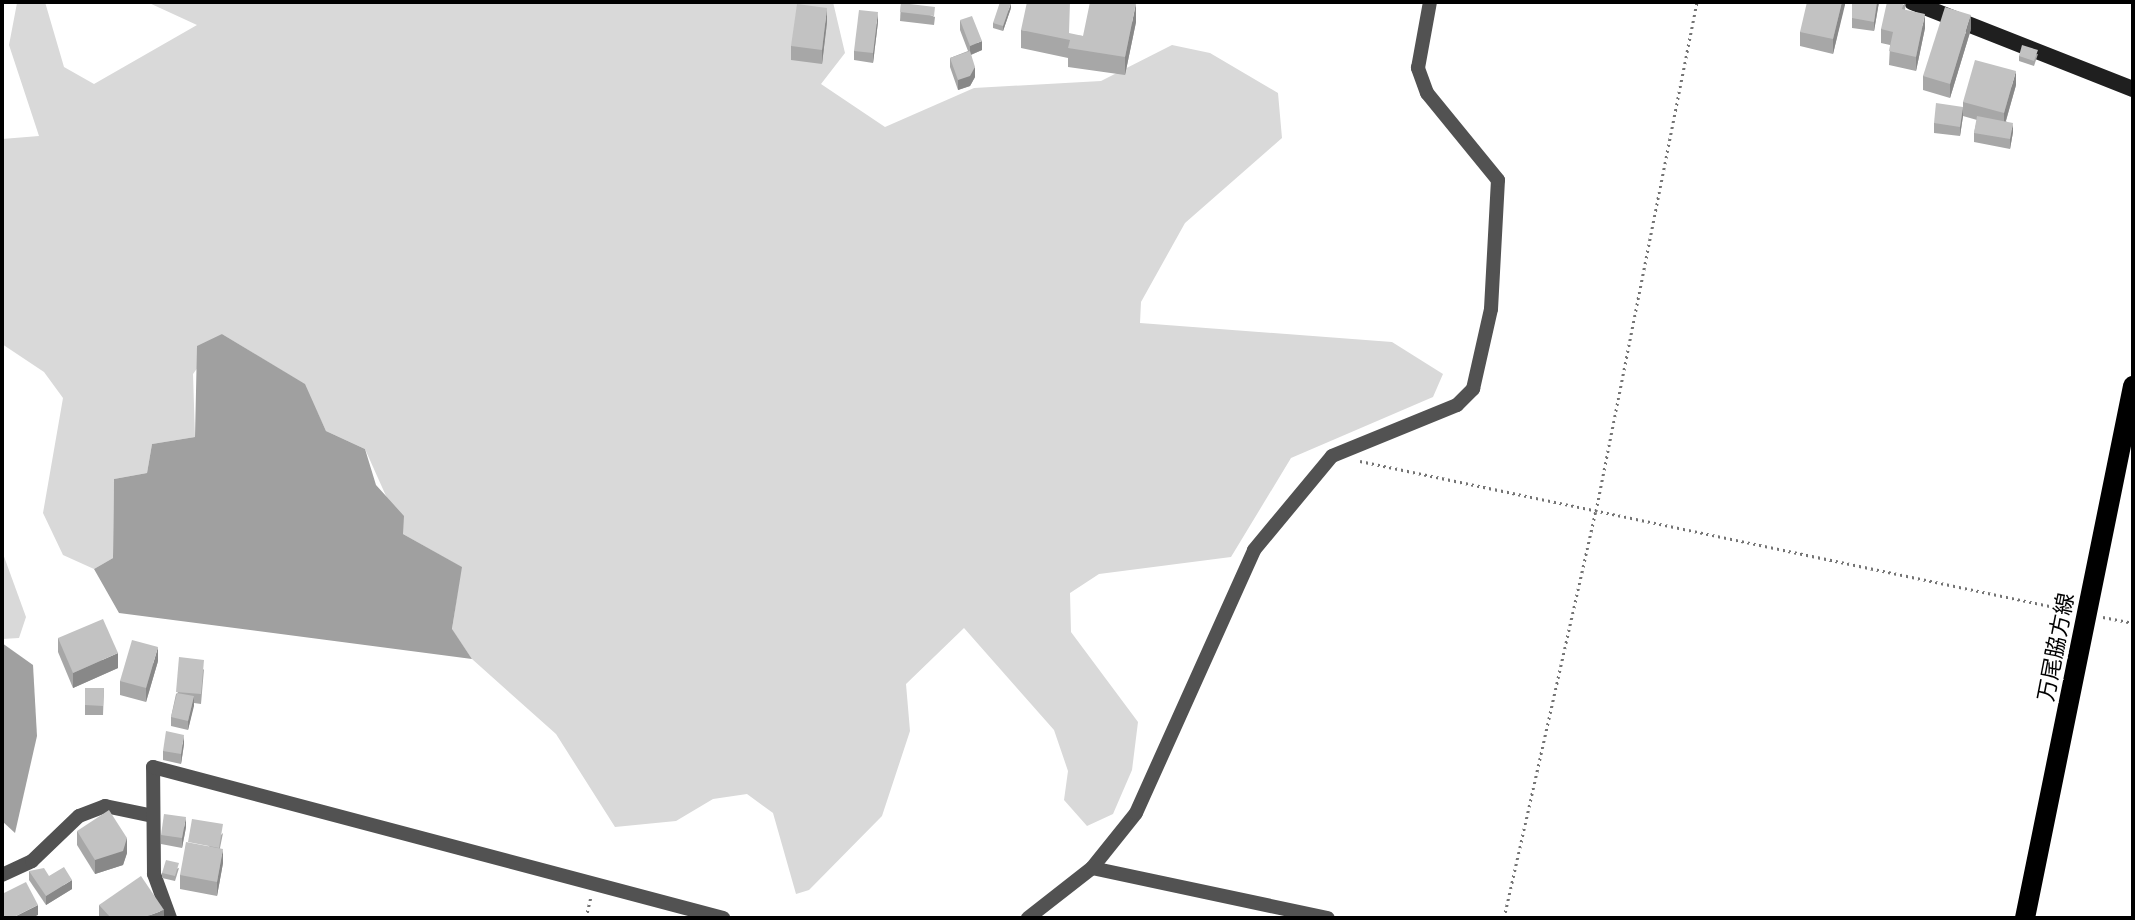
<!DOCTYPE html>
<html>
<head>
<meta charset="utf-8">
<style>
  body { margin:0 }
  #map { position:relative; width:2135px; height:920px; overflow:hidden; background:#fff; font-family:"Golos Text","Noto Sans JP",sans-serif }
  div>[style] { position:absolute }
  .green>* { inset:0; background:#d9d9d9 }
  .water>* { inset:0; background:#a0a0a0 }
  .path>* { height:3px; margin-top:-1.5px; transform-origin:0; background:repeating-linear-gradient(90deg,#747474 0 2px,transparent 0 6px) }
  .minor>* { height:14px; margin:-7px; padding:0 7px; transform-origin:7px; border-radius:7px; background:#525252 }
  .secondary>* { height:16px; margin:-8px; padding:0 8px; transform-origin:8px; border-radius:8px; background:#1f1f1f }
  .primary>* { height:20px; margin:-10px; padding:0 10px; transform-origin:10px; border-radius:10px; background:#000 }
  .wall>* { inset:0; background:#a7a7a7 }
  .shaded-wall>* { inset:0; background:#888 }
  .building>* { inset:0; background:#c2c2c2 }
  span { translate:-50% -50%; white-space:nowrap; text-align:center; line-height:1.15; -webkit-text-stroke:6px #fff; paint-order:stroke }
  .street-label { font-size:22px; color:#000 }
  .frame { position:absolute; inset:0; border:4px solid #000; pointer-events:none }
</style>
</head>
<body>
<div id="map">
  <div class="green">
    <div style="clip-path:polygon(45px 2px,64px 67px,94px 84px,197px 25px,147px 2px,833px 2px,845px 53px,821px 84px,885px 127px,974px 88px,1101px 81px,1172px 45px,1210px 53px,1278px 93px,1282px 138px,1185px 223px,1141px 302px,1140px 323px,1392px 342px,1443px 374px,1433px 397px,1291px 458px,1231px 557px,1099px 574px,1070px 593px,1071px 632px,1138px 722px,1132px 770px,1113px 814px,1087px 826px,1064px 800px,1068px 771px,1054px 730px,964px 628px,906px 684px,910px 731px,882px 816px,809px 890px,796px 894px,773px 813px,747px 794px,713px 799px,676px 821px,615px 827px,556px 734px,472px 659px,452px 630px,461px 567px,403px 534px,365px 449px,326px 431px,304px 384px,222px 334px,193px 374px,195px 437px,152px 444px,147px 473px,114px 479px,113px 558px,94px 569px,63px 555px,43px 513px,63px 398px,44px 372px,2px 344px,2px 139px,39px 136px,9px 45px,17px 3px)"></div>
    <div style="clip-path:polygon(2px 551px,26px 617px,19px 638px,2px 639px)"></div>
  </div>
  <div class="water">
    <div style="clip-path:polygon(222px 334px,305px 384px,326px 431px,365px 449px,376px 485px,404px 516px,403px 534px,462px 567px,452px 629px,472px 659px,119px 613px,94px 569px,113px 558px,114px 479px,147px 473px,152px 444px,195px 437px,197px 346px)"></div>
    <div style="clip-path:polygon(2px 643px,33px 665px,37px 736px,15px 833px,2px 821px)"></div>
  </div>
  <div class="path">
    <div style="left:1360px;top:461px;width:724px;rotate:11.87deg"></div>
    <div style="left:2103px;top:617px;width:31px;rotate:11deg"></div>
    <div style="left:586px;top:918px;width:22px;rotate:-77deg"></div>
    <div style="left:1504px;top:918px;width:417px;rotate:-77.3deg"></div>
    <div style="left:1596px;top:511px;width:519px;rotate:-78.78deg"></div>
  </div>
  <div class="minor">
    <div style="left:1092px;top:868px;width:241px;rotate:12deg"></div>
    <div style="left:2px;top:875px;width:33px;rotate:-25deg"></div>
    <div style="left:32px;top:861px;width:65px;rotate:-43.8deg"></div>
    <div style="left:79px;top:816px;width:28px;rotate:-21deg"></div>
    <div style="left:105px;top:806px;width:45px;rotate:11.6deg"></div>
    <div style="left:170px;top:918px;width:47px;rotate:-110deg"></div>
    <div style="left:154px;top:874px;width:107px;rotate:-90.5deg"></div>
    <div style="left:153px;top:767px;width:590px;rotate:14.84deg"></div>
    <div style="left:1028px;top:918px;width:81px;rotate:-38deg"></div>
    <div style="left:1092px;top:868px;width:70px;rotate:-51.3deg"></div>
    <div style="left:1136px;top:813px;width:288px;rotate:-65.8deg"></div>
    <div style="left:1254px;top:550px;width:122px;rotate:-50.3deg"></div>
    <div style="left:1332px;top:456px;width:135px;rotate:-22.2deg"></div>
    <div style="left:1457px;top:405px;width:23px;rotate:-45deg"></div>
    <div style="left:1473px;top:389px;width:82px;rotate:-77.3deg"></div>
    <div style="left:1491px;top:309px;width:129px;rotate:-86.9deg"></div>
    <div style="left:1498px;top:180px;width:112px;rotate:-129.2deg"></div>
    <div style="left:1427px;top:93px;width:27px;rotate:-110deg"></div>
    <div style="left:1418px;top:68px;width:67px;rotate:-79.7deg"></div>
  </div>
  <div class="secondary">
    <div style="left:1912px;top:2px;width:238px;rotate:21.5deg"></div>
  </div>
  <div class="primary">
    <div style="left:2025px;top:918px;width:543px;rotate:-78.52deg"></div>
  </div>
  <div class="wall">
    <div style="clip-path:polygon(1845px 2px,1833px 54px,1800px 46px,1800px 32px,1833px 4px)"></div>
    <div style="clip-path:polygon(1852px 2px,1879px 2px,1874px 31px,1852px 28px)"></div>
    <div style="clip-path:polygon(1906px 2px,1905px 10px,1925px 28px,1916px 71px,1889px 65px,1890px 45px,1881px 43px,1881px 29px)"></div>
    <div style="clip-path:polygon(901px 3px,935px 17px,934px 25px,900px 21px)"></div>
    <div style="clip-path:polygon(1011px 8px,1003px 31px,993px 28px,993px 23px)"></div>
    <div style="clip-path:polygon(960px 20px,982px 50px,971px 55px,975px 77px,970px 86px,958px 90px,950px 67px,950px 58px,968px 51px,960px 30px)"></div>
    <div style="clip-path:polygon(827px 22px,822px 64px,791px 60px,791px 46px)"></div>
    <div style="clip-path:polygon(878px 22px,873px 63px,854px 60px,854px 51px)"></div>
    <div style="clip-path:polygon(1136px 22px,1125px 75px,1068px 67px,1068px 58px,1021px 48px,1021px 30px,1083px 36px)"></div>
    <div style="clip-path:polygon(1971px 29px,1950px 98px,1923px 90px,1923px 76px)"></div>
    <div style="clip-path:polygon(2038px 54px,2034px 66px,2019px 61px,2019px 56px)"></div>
    <div style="clip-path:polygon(2016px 85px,2006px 121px,2013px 132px,2010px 149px,1974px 142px,1974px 133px,1977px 120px,1963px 116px,1960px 136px,1934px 133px,1934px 123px,1963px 107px,1963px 102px)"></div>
    <div style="clip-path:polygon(58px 638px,118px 668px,73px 688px,58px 652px)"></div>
    <div style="clip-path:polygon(158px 661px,146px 702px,120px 695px,120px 681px)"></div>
    <div style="clip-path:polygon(204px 669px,201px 704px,194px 703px,188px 730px,171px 726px,171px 717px,176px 694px)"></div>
    <div style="clip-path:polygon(85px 688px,104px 688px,103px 715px,85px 715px)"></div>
    <div style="clip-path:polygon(184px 744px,181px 764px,163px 760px,163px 751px)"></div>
    <div style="clip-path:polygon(186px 827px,182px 848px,161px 844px,161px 835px)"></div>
    <div style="clip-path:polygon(77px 831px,127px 853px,123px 865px,95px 874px,77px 845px)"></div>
    <div style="clip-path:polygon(223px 833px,220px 848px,223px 863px,217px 896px,180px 889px,180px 875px)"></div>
    <div style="clip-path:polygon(179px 868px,175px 881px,162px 878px,162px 873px)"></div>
    <div style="clip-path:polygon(29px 871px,72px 889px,46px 905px,29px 880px)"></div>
    <div style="clip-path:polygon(99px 905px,164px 918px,99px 918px)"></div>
  </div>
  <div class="shaded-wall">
    <div style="clip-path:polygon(1842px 2px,1845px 2px,1845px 5px,1833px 54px,1833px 39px)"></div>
    <div style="clip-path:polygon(1877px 2px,1879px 2px,1874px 31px,1874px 22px)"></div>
    <div style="clip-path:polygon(1011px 3px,1011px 8px,1003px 31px,1003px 26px)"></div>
    <div style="clip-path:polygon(1136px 3px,1136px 22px,1125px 75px,1125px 57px)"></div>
    <div style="clip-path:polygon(827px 8px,827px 22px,822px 64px,822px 50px)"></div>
    <div style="clip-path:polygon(878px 12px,878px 22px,873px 63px,873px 53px)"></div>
    <div style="clip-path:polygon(1925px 14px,1925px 28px,1916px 71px,1916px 57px)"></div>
    <div style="clip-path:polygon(1971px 15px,1971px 29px,1950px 98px,1950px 84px)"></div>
    <div style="clip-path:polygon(982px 41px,982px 50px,970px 55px,970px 46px)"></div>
    <div style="clip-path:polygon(975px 67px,975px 77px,970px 86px,958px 90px,958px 80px)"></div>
    <div style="clip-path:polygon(2016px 71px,2016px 85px,2004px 127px,2004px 113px)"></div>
    <div style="clip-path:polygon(1963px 107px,1963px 116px,1960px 136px,1960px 127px)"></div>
    <div style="clip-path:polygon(2013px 123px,2013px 132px,2010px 149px,2010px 139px)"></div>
    <div style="clip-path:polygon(158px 647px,158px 661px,146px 702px,146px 688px)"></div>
    <div style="clip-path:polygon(118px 653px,118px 668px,73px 688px,73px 673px)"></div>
    <div style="clip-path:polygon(194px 696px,194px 706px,188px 730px,188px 721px)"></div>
    <div style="clip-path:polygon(184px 735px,184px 744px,181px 764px,181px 754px)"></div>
    <div style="clip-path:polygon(186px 817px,186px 827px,182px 848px,182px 838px)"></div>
    <div style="clip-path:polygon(127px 838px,127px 853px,123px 865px,95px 874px,95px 860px)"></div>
    <div style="clip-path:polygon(223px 849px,223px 863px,217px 896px,217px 882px)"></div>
    <div style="clip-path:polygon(72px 880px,72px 889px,46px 905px,46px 896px)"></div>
    <div style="clip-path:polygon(38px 905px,38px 915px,32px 918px,12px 918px)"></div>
    <div style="clip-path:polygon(164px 910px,164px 918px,142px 918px)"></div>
  </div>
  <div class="building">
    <div style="clip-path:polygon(1000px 2px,1011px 3px,1003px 26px,993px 23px)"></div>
    <div style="clip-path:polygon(1027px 2px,1070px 2px,1069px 33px,1083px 36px,1090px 2px,1130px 2px,1136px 3px,1125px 57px,1068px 48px,1070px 40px,1021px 30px)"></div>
    <div style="clip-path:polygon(1807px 2px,1826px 2px,1833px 4px,1833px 2px,1842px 2px,1833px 39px,1800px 32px)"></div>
    <div style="clip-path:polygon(1852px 2px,1877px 2px,1874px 22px,1852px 18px)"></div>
    <div style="clip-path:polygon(1887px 2px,1904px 2px,1902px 9px,1925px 14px,1916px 57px,1889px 51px,1893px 32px,1881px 29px)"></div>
    <div style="clip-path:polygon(901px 3px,935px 7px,934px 16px,900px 12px)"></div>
    <div style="clip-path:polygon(797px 4px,827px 8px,822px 50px,791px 46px)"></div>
    <div style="clip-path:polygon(1945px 7px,1971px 15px,1950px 84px,1923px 76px)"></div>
    <div style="clip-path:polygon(859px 10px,878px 12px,873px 53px,854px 51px)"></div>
    <div style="clip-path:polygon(972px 16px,982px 41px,970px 46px,960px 20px)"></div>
    <div style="clip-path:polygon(2022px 45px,2038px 50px,2034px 61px,2019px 56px)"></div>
    <div style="clip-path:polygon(970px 51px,975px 67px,970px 76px,958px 80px,950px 58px)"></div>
    <div style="clip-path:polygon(1975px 60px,2016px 71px,2004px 113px,1963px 102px)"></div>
    <div style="clip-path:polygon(1936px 103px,1963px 107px,1960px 127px,1934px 123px)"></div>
    <div style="clip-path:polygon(1977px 116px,2013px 123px,2010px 139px,1974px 133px)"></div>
    <div style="clip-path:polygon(103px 619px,118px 653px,73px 673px,58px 638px)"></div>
    <div style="clip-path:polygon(132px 640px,158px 647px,146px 688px,120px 681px)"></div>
    <div style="clip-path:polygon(179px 657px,204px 660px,201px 694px,176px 692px)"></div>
    <div style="clip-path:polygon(85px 688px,104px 688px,103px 706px,85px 705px)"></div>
    <div style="clip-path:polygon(177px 693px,194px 696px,188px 721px,171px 717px)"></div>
    <div style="clip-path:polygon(166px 731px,184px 735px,181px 754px,163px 751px)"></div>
    <div style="clip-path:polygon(109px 810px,127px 838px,123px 851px,95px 860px,77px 831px)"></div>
    <div style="clip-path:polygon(164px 814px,186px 817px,182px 838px,161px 835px)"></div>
    <div style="clip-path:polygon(192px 819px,223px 824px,219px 848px,188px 842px)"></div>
    <div style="clip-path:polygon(186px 842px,223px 849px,217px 882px,180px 875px)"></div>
    <div style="clip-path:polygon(166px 860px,179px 863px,175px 876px,162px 873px)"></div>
    <div style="clip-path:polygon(64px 867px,72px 880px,46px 896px,29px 871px,44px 868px,49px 876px)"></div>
    <div style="clip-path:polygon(141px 876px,164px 910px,142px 918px,111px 918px,99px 905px)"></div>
    <div style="clip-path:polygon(26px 882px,38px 905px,12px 918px,3px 918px,2px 894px)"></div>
  </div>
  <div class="street-label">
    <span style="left:2055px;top:647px;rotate:-79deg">万尾脇方線</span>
  </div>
  <div class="frame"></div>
</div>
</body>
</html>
